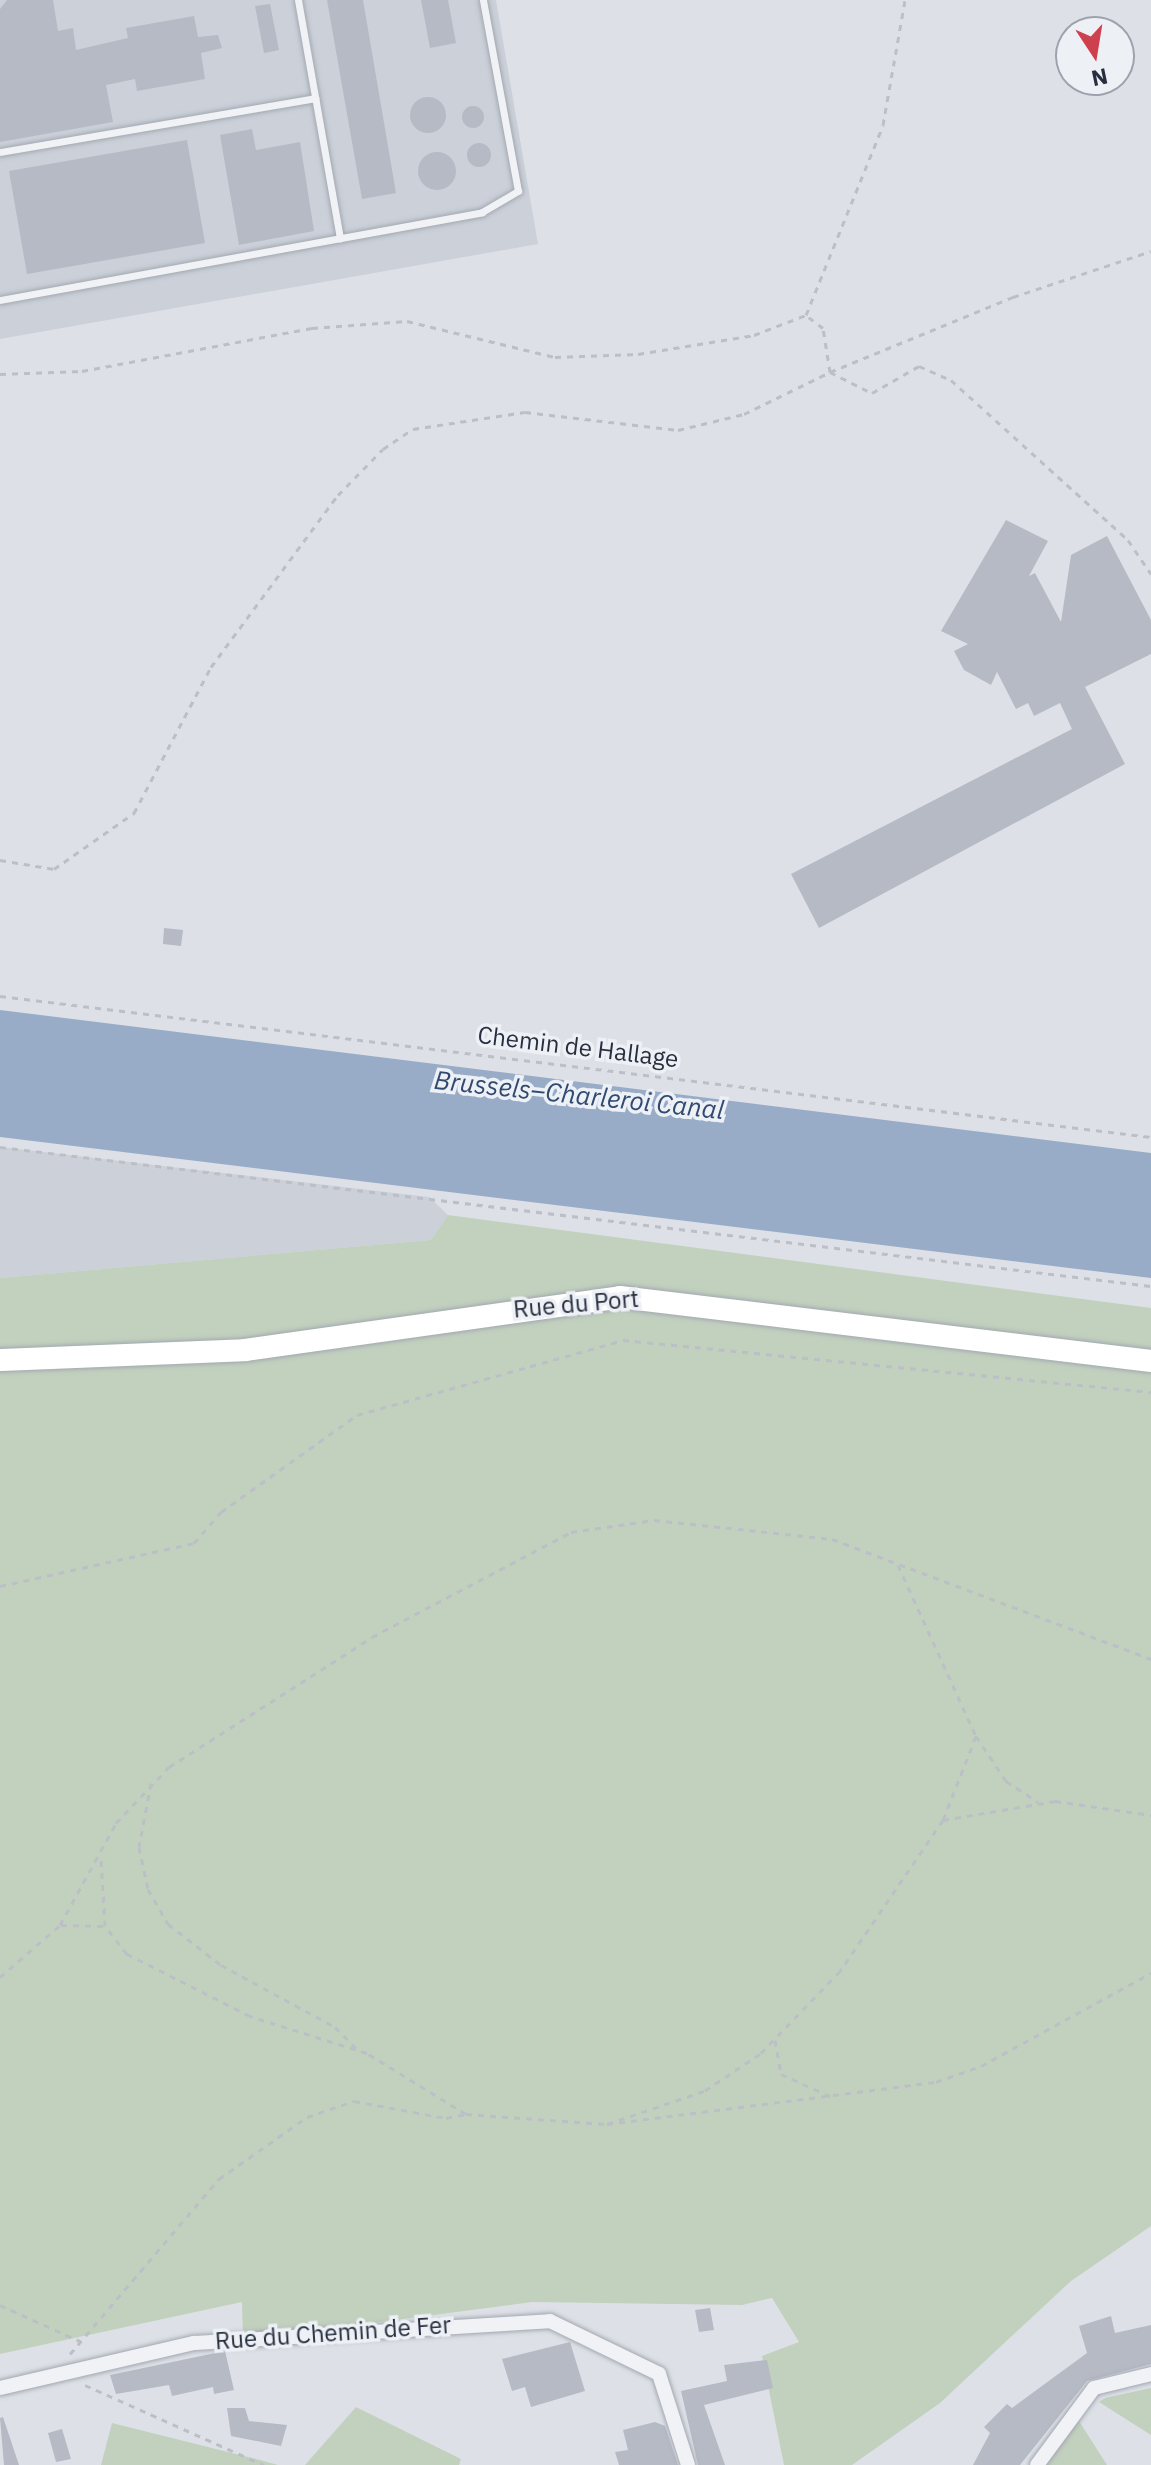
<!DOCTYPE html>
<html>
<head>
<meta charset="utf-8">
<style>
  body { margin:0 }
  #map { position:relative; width:1151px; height:2465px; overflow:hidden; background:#dde1e7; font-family:"IBM Plex Sans",sans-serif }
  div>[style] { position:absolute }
  .built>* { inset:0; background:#cbd0d9 }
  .green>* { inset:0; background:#c2d1be }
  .water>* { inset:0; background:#98acc8 }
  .building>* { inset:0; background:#b5bac4 }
  .round { border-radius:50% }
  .path>* { height:3px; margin-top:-1.5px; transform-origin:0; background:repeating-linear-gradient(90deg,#bcbfc6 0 6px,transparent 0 12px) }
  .roads { filter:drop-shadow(0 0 2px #a3a8b1) drop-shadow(0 0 2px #a3a8b1) }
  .service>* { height:7px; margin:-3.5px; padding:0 3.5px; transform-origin:3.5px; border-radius:3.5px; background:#f0f2f6 }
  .minor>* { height:14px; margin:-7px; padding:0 7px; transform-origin:7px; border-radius:7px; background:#f0f2f6 }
  .secondary>* { height:22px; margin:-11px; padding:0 11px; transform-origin:11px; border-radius:11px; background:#fff }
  span { translate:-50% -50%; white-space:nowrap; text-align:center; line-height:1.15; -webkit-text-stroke:7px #edf0f5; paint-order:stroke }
  .street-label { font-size:24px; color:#272e3e }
  .water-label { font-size:26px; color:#314a72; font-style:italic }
  .north { position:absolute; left:1055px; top:16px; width:80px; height:80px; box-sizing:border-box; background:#edf0f5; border:2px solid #9ea2ac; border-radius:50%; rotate:168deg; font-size:22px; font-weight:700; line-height:32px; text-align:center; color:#272e3e }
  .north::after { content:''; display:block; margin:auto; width:28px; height:36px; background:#cf404e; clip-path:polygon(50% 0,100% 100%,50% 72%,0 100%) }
</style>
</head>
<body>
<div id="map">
  <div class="built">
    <div style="clip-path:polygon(0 0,496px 0,538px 244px,0 339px)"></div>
    <div style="clip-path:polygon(0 1147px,429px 1197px,448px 1215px,431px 1240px,0 1278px)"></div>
  </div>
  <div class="green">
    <div style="clip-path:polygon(448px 1215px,1151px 1308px,1151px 2226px,1071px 2281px,940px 2403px,852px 2465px,784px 2465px,762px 2356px,799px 2342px,772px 2298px,742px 2305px,532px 2302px,243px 2340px,242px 2302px,0 2354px,0 1278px,431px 1240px)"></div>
    <div style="clip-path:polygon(1151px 2388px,1151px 2435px,1099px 2402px,1105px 2398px)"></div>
    <div style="clip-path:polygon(356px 2407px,461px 2459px,459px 2465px,305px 2465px)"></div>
    <div style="clip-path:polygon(1079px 2421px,1107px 2465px,1046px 2465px)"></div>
    <div style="clip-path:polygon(112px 2423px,260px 2460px,278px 2465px,101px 2465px)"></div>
  </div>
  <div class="water">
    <div style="clip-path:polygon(0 1010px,1151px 1153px,1151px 1278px,0 1137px)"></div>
  </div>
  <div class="building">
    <div style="clip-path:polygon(7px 0,53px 0,58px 31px,73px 28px,76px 50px,128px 38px,126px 28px,194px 16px,198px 37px,218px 35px,222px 48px,201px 53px,205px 79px,137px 91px,135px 79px,106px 85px,113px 122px,0 142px,0 9px)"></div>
    <div style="clip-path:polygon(327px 0,363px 0,396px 193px,362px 199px)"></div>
    <div style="clip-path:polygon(421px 0,448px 0,456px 43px,430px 48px)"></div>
    <div style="clip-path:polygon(270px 4px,279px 50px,264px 53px,255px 6px)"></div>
    <div class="round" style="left:410px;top:97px;width:36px;height:36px"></div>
    <div class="round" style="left:462px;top:106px;width:22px;height:22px"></div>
    <div style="clip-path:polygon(252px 129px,256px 150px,300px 142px,314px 231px,239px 245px,220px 135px)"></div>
    <div style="clip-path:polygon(187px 140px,205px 243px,27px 274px,9px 171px)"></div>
    <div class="round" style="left:467px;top:143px;width:24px;height:24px"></div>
    <div class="round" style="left:418px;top:152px;width:38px;height:38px"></div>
    <div style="clip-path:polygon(1006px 520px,1048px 541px,1029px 576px,1035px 573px,1061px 622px,1071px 555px,1107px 536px,1151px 620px,1151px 654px,1085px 687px,1125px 764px,819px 928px,791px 874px,1072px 729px,1060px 703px,1034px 716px,1028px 703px,1016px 709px,997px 672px,991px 685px,964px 670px,954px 651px,968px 644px,941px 631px)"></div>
    <div style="clip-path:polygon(164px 928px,183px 930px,181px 946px,163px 944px)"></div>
    <div style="clip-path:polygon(710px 2308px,714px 2330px,699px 2332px,695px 2310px)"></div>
    <div style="clip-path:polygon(1111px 2316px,1115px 2333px,1151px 2325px,1151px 2364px,1087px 2381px,1020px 2465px,973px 2465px,990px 2433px,984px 2427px,1007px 2404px,1012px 2408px,1087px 2353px,1079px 2326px)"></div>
    <div style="clip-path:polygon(570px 2342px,585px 2391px,531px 2407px,525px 2387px,512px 2391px,502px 2359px)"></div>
    <div style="clip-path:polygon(225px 2351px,234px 2390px,214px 2394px,213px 2387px,172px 2396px,169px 2385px,116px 2394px,110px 2375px)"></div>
    <div style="clip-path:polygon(767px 2360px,773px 2388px,704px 2405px,725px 2465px,698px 2465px,681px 2391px,727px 2381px,724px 2365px)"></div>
    <div style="clip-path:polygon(227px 2408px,245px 2408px,249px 2421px,287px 2425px,281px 2446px,231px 2436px)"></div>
    <div style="clip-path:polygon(0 2418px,3px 2417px,19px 2465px,4px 2465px)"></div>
    <div style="clip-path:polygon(655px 2422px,665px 2426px,678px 2465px,619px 2465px,615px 2452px,628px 2450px,623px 2430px)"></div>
    <div style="clip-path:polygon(62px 2429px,71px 2459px,56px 2462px,48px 2433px)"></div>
  </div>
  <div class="path">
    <div style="left:806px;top:315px;width:205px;rotate:-67.9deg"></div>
    <div style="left:883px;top:125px;width:127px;rotate:-80deg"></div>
    <div style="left:830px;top:372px;width:47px;rotate:26.6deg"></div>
    <div style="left:872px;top:393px;width:54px;rotate:-29.9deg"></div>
    <div style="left:919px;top:366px;width:35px;rotate:24deg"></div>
    <div style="left:951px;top:380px;width:239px;rotate:42.1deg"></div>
    <div style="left:1128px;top:540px;width:41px;rotate:55.9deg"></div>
    <div style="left:830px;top:372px;width:198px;rotate:-22.3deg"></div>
    <div style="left:1013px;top:297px;width:145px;rotate:-18.4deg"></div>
    <div style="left:0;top:374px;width:82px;rotate:-2.1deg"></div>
    <div style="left:82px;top:371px;width:234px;rotate:-10.6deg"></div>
    <div style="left:312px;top:328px;width:95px;rotate:-4.2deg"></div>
    <div style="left:407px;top:321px;width:152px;rotate:13.7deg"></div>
    <div style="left:555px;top:357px;width:83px;rotate:-2.1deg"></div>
    <div style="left:638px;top:354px;width:118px;rotate:-9.3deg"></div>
    <div style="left:754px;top:335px;width:56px;rotate:-21deg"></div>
    <div style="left:0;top:860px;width:55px;rotate:9.5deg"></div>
    <div style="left:54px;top:869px;width:98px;rotate:-35deg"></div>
    <div style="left:134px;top:813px;width:165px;rotate:-62.2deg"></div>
    <div style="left:211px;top:667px;width:214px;rotate:-53.6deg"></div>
    <div style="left:338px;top:495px;width:64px;rotate:-45.6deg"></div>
    <div style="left:383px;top:449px;width:36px;rotate:-34deg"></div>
    <div style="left:413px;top:429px;width:113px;rotate:-8.6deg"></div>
    <div style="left:525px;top:412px;width:154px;rotate:6.7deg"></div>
    <div style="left:678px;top:430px;width:68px;rotate:-13.6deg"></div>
    <div style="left:744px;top:414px;width:96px;rotate:-26deg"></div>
    <div style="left:830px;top:372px;width:45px;rotate:-99deg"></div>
    <div style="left:823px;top:328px;width:21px;rotate:-143deg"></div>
    <div style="left:0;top:996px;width:1160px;rotate:6.98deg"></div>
    <div style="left:0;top:1147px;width:1159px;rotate:6.89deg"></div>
    <div style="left:898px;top:1565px;width:188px;rotate:65.5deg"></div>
    <div style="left:976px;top:1736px;width:90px;rotate:111.4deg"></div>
    <div style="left:943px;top:1820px;width:183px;rotate:124.3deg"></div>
    <div style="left:840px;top:1971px;width:115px;rotate:133.9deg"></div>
    <div style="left:760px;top:2054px;width:67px;rotate:146.5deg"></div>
    <div style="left:704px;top:2091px;width:102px;rotate:161.2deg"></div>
    <div style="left:607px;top:2124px;width:332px;rotate:-7.3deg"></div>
    <div style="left:936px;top:2082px;width:48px;rotate:-19.6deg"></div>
    <div style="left:981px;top:2066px;width:194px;rotate:-28.7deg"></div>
    <div style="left:0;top:1586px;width:199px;rotate:-12.5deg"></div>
    <div style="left:194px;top:1543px;width:41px;rotate:-48.9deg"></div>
    <div style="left:221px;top:1512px;width:167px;rotate:-35.5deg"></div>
    <div style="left:357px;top:1415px;width:276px;rotate:-15.7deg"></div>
    <div style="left:623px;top:1340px;width:531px;rotate:5.62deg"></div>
    <div style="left:976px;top:1736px;width:54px;rotate:56.3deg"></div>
    <div style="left:1006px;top:1781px;width:38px;rotate:33deg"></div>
    <div style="left:151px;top:1783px;width:65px;rotate:100.6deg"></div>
    <div style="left:139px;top:1847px;width:43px;rotate:77.9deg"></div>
    <div style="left:148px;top:1889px;width:40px;rotate:60.3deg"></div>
    <div style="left:168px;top:1924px;width:67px;rotate:37.7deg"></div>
    <div style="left:221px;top:1965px;width:130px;rotate:28.5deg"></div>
    <div style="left:335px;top:2027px;width:30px;rotate:45deg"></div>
    <div style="left:943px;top:1820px;width:114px;rotate:-9.6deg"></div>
    <div style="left:1055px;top:1801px;width:97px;rotate:8.3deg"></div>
    <div style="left:61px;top:1925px;width:44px;rotate:1.3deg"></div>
    <div style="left:0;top:1977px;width:79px;rotate:-40.9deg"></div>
    <div style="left:60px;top:1925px;width:116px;rotate:-61.2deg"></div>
    <div style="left:116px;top:1823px;width:77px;rotate:-46.6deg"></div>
    <div style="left:169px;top:1767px;width:241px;rotate:-32.6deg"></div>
    <div style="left:372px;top:1637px;width:225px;rotate:-27.8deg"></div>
    <div style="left:571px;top:1532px;width:84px;rotate:-8.2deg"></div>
    <div style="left:654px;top:1520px;width:179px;rotate:6.1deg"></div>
    <div style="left:832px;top:1539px;width:341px;rotate:20.6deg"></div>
    <div style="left:775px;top:2040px;width:35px;rotate:80deg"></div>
    <div style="left:781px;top:2074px;width:56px;rotate:24.3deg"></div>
    <div style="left:466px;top:2114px;width:140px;rotate:4.1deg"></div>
    <div style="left:0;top:2305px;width:88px;rotate:24.2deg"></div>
    <div style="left:70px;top:2354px;width:230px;rotate:-49.6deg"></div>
    <div style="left:219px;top:2179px;width:108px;rotate:-35.2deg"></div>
    <div style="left:307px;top:2117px;width:50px;rotate:-18.8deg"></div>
    <div style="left:354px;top:2101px;width:94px;rotate:10.5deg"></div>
    <div style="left:446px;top:2118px;width:20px;rotate:-11deg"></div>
    <div style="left:466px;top:2114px;width:116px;rotate:-148.4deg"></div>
    <div style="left:367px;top:2053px;width:123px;rotate:-162.5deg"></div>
    <div style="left:250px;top:2016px;width:138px;rotate:-153.2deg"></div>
    <div style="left:127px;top:1954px;width:36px;rotate:-128deg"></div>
    <div style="left:105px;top:1926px;width:68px;rotate:-93.4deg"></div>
    <div style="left:85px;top:2385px;width:196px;rotate:24.1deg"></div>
  </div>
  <div class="roads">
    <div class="service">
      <div style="left:298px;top:0;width:242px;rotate:80deg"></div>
      <div style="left:0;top:152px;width:320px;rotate:-9.7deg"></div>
      <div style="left:0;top:300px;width:490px;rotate:-10.3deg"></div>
      <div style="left:482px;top:212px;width:42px;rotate:-30.3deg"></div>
      <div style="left:518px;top:191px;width:194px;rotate:-100.4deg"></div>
    </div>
    <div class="minor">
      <div style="left:0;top:2388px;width:199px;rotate:-13.1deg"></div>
      <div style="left:194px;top:2343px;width:357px;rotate:-3.5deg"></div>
      <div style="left:550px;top:2321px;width:121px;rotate:25.9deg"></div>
      <div style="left:659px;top:2374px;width:96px;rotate:72.3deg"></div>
      <div style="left:1037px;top:2465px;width:96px;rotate:-53.5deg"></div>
      <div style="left:1094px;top:2388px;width:59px;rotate:-13.8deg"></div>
    </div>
    <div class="secondary">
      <div style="left:0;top:1360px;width:245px;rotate:-2.3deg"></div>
      <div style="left:245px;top:1350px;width:379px;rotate:-8deg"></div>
      <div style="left:620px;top:1297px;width:535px;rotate:6.87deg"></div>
    </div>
  </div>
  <div class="street-label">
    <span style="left:578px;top:1047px;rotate:7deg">Chemin de Hallage</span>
    <span style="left:576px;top:1304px;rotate:-5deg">Rue du Port</span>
    <span style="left:333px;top:2333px;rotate:-4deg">Rue du Chemin de Fer</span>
  </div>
  <div class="water-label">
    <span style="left:579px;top:1095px;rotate:6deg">Brussels–Charleroi Canal</span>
  </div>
  <div class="north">N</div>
</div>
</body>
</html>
